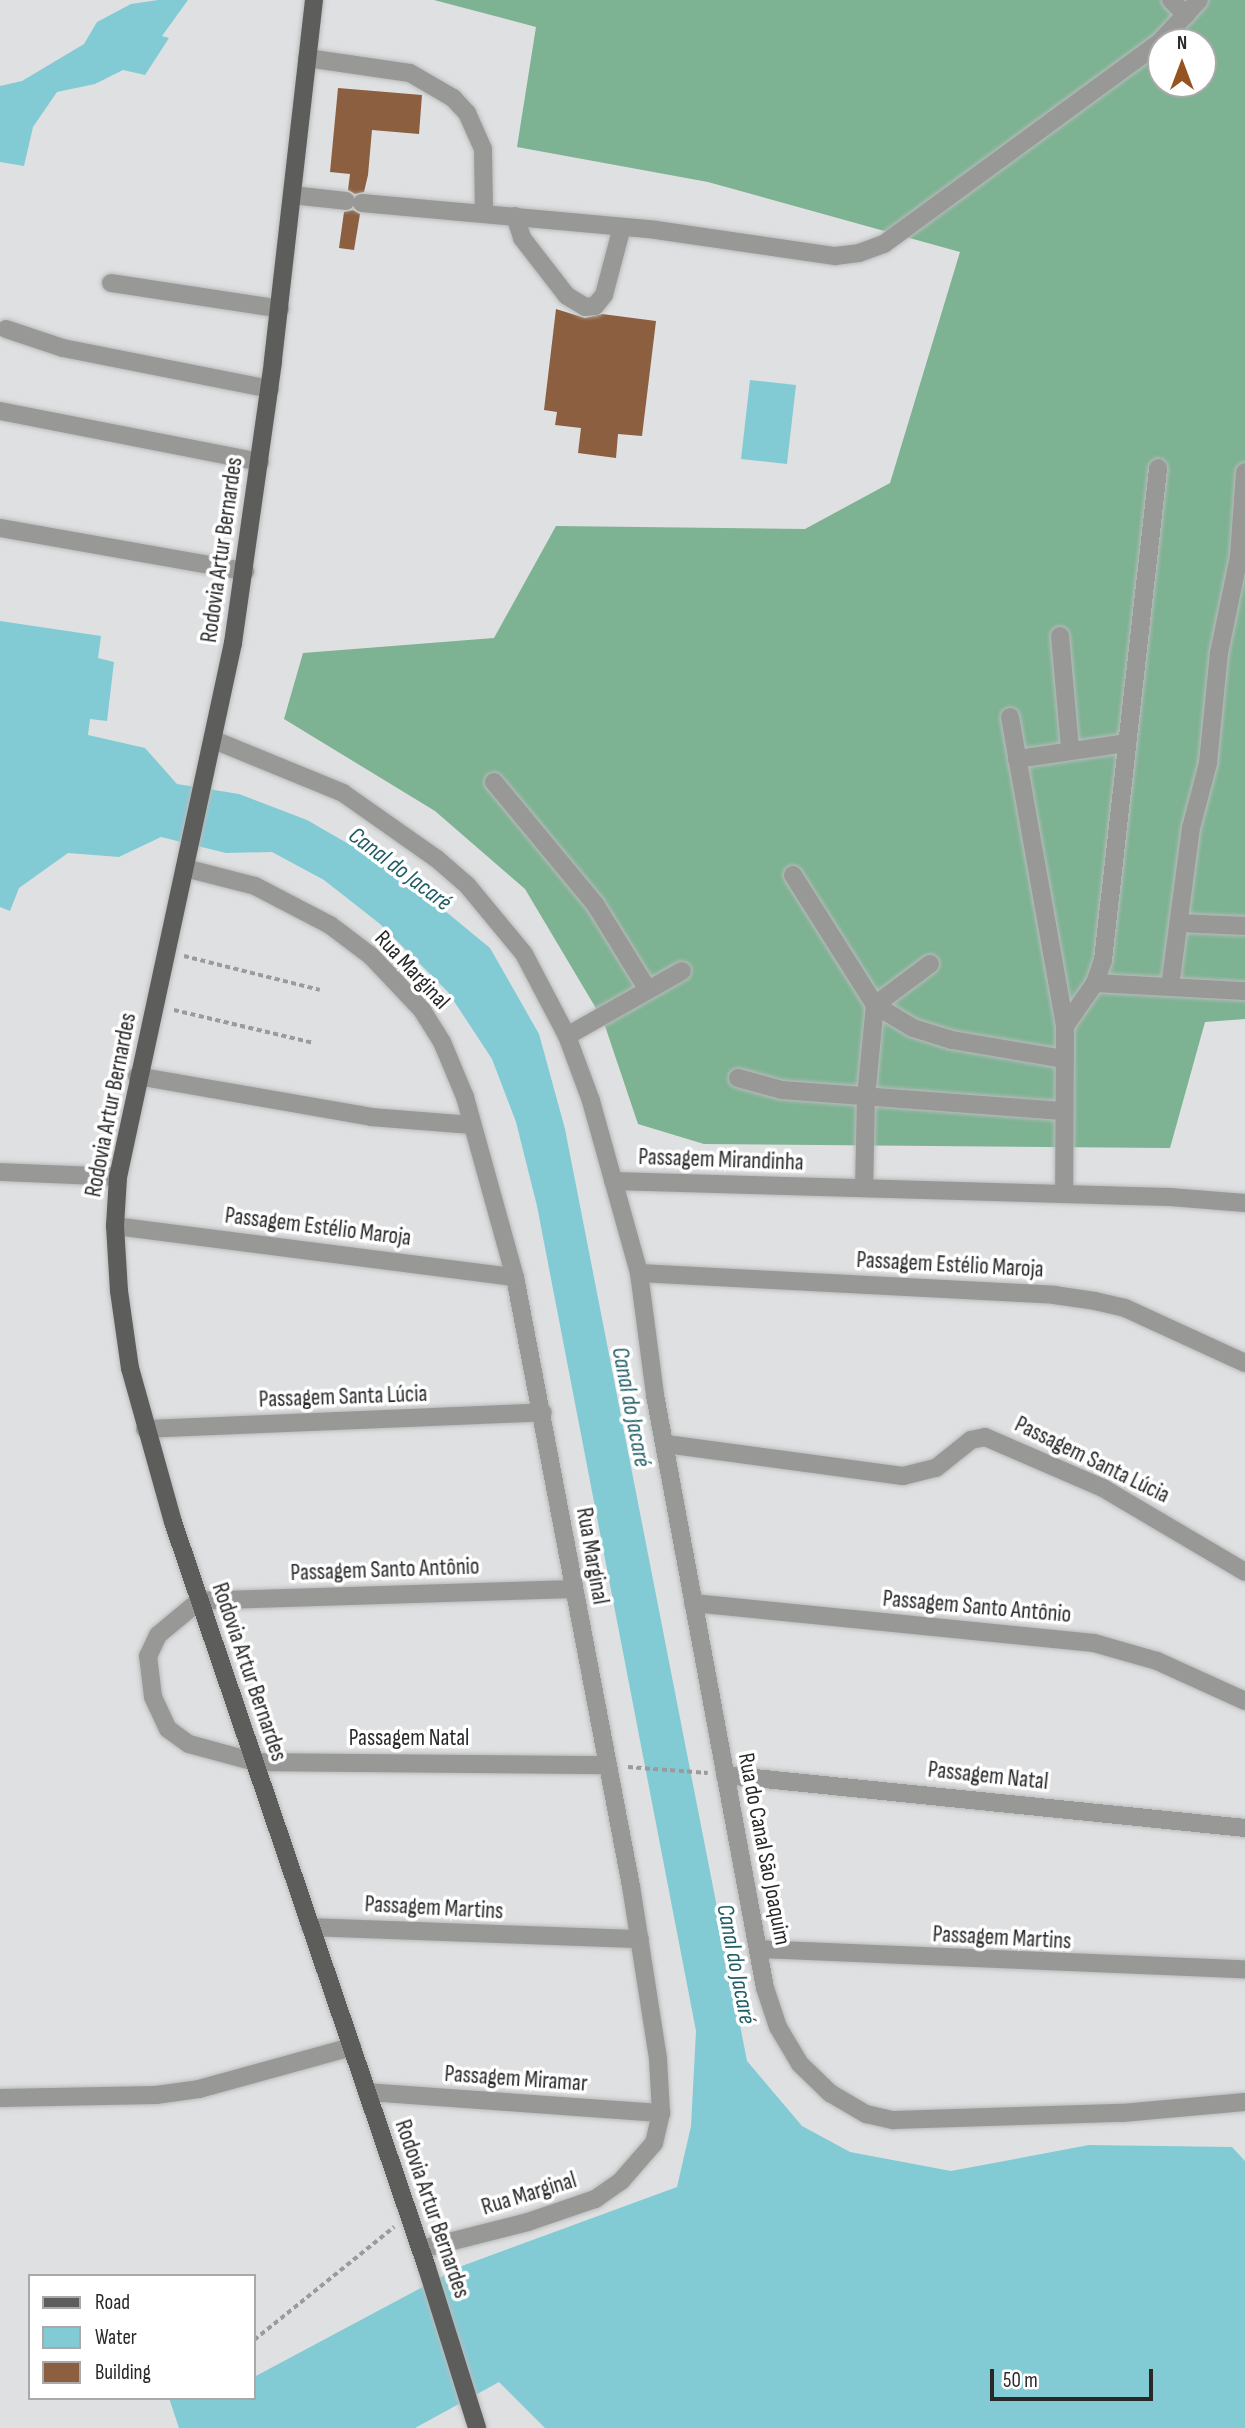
<!DOCTYPE html>
<html>
<head>
<meta charset="utf-8">
<style>
  body { margin:0 }
  #map { position:relative; width:1245px; height:2428px; overflow:hidden; background:#dfe0e1; font-family:"Sofia Sans Condensed",sans-serif }
  div>[style] { position:absolute }
  .forest>* { inset:0; background:#7db292 }
  .water>* { inset:0; background:#82cbd5 }
  .building>* { inset:0; background:#8b5f40 }
  .path>* { height:3.5px; margin-top:-1.75px; transform-origin:0; background:repeating-linear-gradient(90deg,#9b9b9c 0 5px,transparent 0 8.5px) }
  .roads { filter:drop-shadow(0 0 2px #babbbc) drop-shadow(0 0 2px #babbbc) }
  .minor>* { height:18px; margin:-9px; padding:0 9px; transform-origin:9px; border-radius:9px; background:#989897 }
  .major>* { height:18px; margin:-9px; padding:0 9px; transform-origin:9px; border-radius:9px; background:#5d5d5c }
  span { translate:-50% -50%; white-space:nowrap; text-align:center; line-height:1.15; -webkit-text-stroke:7px #fff; paint-order:stroke }
  .street-label { font-size:23px; color:#282828 }
  .water-label { font-size:24px; color:#225e66; font-style:italic }
  .legend { position:absolute; left:28px; top:2274px; width:228px; height:126px; box-sizing:border-box; background:#fff; border:2px solid #a9a9a9; margin:0; padding:9px 12px; list-style:none; font-size:21px; color:#282828 }
  .legend li { display:flex; align-items:center; gap:14px; height:35px }
  .legend b { width:35px; border:2px solid #a9a9a9 }
  .north { position:absolute; left:1147px; top:28px; width:70px; height:70px; box-sizing:border-box; background:#fff; border:2px solid #a9a9a9; border-radius:50%; rotate:0deg; font-size:19px; font-weight:700; line-height:28px; text-align:center; color:#282828 }
  .north::after { content:''; display:block; margin:auto; width:24px; height:32px; background:#955322; clip-path:polygon(50% 0,100% 100%,50% 72%,0 100%) }
  .scale { position:absolute; left:990px; top:2369px; width:163px; height:32px; box-sizing:border-box; border:4px solid #282828; border-top:0; padding-left:9px; font-size:21px; line-height:24px; white-space:nowrap; color:#282828; -webkit-text-stroke:5px #fff; paint-order:stroke }
</style>
</head>
<body>
<div id="map">
  <div class="forest">
    <div style="clip-path:polygon(evenodd,434px 0,1245px 0,1245px 1019px,1205px 1022px,1170px 1148px,704px 1144px,638px 1124px,603px 1020px,525px 889px,435px 811px,284px 719px,303px 653px,494px 638px,556px 526px,805px 529px,890px 483px,960px 252px,708px 182px,517px 147px,536px 27px,434px 0,1161px 42px,1203px 42px,1203px 84px,1161px 84px,1161px 42px)"></div>
  </div>
  <div class="water">
    <div style="clip-path:polygon(158px 0,188px 0,162px 36px,169px 38px,145px 75px,123px 70px,95px 84px,57px 92px,33px 127px,24px 166px,0 162px,0 86px,22px 81px,84px 44px,97px 22px,131px 4px)"></div>
    <div style="clip-path:polygon(750px 380px,796px 385px,787px 464px,741px 459px)"></div>
    <div style="clip-path:polygon(0 621px,101px 636px,98px 658px,114px 662px,107px 721px,90px 719px,88px 735px,145px 748px,177px 784px,239px 794px,307px 820px,399px 873px,490px 948px,539px 1034px,565px 1129px,747px 2061px,802px 2126px,850px 2152px,951px 2171px,1089px 2145px,1232px 2147px,1245px 2161px,1245px 2428px,545px 2428px,499px 2382px,415px 2428px,179px 2428px,169px 2398px,254px 2398px,254px 2377px,462px 2266px,677px 2187px,691px 2126px,696px 2031px,537px 1206px,516px 1122px,492px 1059px,448px 992px,380px 924px,324px 880px,272px 852px,226px 853px,161px 837px,119px 857px,68px 853px,19px 888px,10px 911px,0 907px)"></div>
  </div>
  <div class="building">
    <div style="clip-path:polygon(338px 88px,422px 95px,419px 134px,372px 130px,368px 175px,364px 192px,355px 194px,348px 190px,350px 174px,330px 172px)"></div>
    <div style="clip-path:polygon(353px 210px,360px 214px,354px 250px,339px 248px,344px 212px)"></div>
    <div style="clip-path:polygon(556px 309px,585px 318px,602px 314px,656px 321px,642px 436px,618px 434px,616px 458px,578px 453px,581px 428px,555px 425px,557px 412px,544px 410px)"></div>
  </div>
  <div class="path">
    <div style="left:184px;top:956px;width:140px;rotate:14deg"></div>
    <div style="left:174px;top:1010px;width:144px;rotate:13.3deg"></div>
    <div style="left:628px;top:1767px;width:80px;rotate:4.3deg"></div>
    <div style="left:254px;top:2340px;width:180px;rotate:-38.9deg"></div>
  </div>
  <div class="roads">
    <div class="minor">
      <div style="left:1171px;top:0;width:21px;rotate:45deg"></div>
      <div style="left:307px;top:58px;width:104px;rotate:8.3deg"></div>
      <div style="left:410px;top:73px;width:50px;rotate:30.2deg"></div>
      <div style="left:453px;top:98px;width:21px;rotate:47deg"></div>
      <div style="left:467px;top:113px;width:39px;rotate:66deg"></div>
      <div style="left:483px;top:149px;width:64px;rotate:89.1deg"></div>
      <div style="left:292px;top:195px;width:54px;rotate:6.3deg"></div>
      <div style="left:362px;top:203px;width:295px;rotate:5.2deg"></div>
      <div style="left:656px;top:230px;width:181px;rotate:8.3deg"></div>
      <div style="left:835px;top:256px;width:24px;rotate:-7deg"></div>
      <div style="left:859px;top:253px;width:27px;rotate:-20deg"></div>
      <div style="left:884px;top:244px;width:342px;rotate:-36.2deg"></div>
      <div style="left:1160px;top:42px;width:57px;rotate:-47.1deg"></div>
      <div style="left:515px;top:216px;width:23px;rotate:72deg"></div>
      <div style="left:522px;top:238px;width:73px;rotate:52.2deg"></div>
      <div style="left:567px;top:296px;width:21px;rotate:31deg"></div>
      <div style="left:585px;top:307px;width:10px;rotate:-6deg"></div>
      <div style="left:595px;top:306px;width:14px;rotate:-51deg"></div>
      <div style="left:604px;top:295px;width:70px;rotate:-75.2deg"></div>
      <div style="left:111px;top:283px;width:171px;rotate:8.7deg"></div>
      <div style="left:6px;top:329px;width:60px;rotate:18.4deg"></div>
      <div style="left:63px;top:348px;width:211px;rotate:11.2deg"></div>
      <div style="left:0;top:411px;width:265px;rotate:11.1deg"></div>
      <div style="left:0;top:528px;width:249px;rotate:10deg"></div>
      <div style="left:1060px;top:636px;width:112px;rotate:84.9deg"></div>
      <div style="left:1010px;top:717px;width:314px;rotate:79.9deg"></div>
      <div style="left:1065px;top:1026px;width:168px;rotate:90.3deg"></div>
      <div style="left:214px;top:740px;width:139px;rotate:22.3deg"></div>
      <div style="left:343px;top:793px;width:115px;rotate:35.1deg"></div>
      <div style="left:437px;top:859px;width:40px;rotate:41deg"></div>
      <div style="left:467px;top:885px;width:89px;rotate:50.4deg"></div>
      <div style="left:524px;top:954px;width:93px;rotate:62.3deg"></div>
      <div style="left:567px;top:1036px;width:69px;rotate:69.7deg"></div>
      <div style="left:591px;top:1101px;width:179px;rotate:74.4deg"></div>
      <div style="left:639px;top:1273px;width:123px;rotate:82.5deg"></div>
      <div style="left:655px;top:1395px;width:603px;rotate:79.49deg"></div>
      <div style="left:765px;top:1988px;width:41px;rotate:71.6deg"></div>
      <div style="left:778px;top:2027px;width:43px;rotate:59.3deg"></div>
      <div style="left:800px;top:2064px;width:42px;rotate:44deg"></div>
      <div style="left:830px;top:2093px;width:42px;rotate:30.3deg"></div>
      <div style="left:866px;top:2114px;width:28px;rotate:13deg"></div>
      <div style="left:893px;top:2120px;width:229px;rotate:-1.8deg"></div>
      <div style="left:1122px;top:2113px;width:123px;rotate:-5.1deg"></div>
      <div style="left:1017px;top:759px;width:111px;rotate:-8.3deg"></div>
      <div style="left:494px;top:782px;width:158px;rotate:50.4deg"></div>
      <div style="left:595px;top:904px;width:101px;rotate:58.4deg"></div>
      <div style="left:185px;top:868px;width:72px;rotate:14.4deg"></div>
      <div style="left:255px;top:886px;width:85px;rotate:27.5deg"></div>
      <div style="left:330px;top:925px;width:51px;rotate:37.1deg"></div>
      <div style="left:371px;top:956px;width:74px;rotate:46.6deg"></div>
      <div style="left:422px;top:1010px;width:38px;rotate:58deg"></div>
      <div style="left:442px;top:1042px;width:60px;rotate:67.3deg"></div>
      <div style="left:465px;top:1097px;width:187px;rotate:74.5deg"></div>
      <div style="left:515px;top:1277px;width:620px;rotate:79.22deg"></div>
      <div style="left:631px;top:1886px;width:175px;rotate:81.1deg"></div>
      <div style="left:658px;top:2059px;width:54px;rotate:86.8deg"></div>
      <div style="left:661px;top:2113px;width:31px;rotate:103deg"></div>
      <div style="left:654px;top:2143px;width:50px;rotate:131deg"></div>
      <div style="left:621px;top:2181px;width:32px;rotate:145deg"></div>
      <div style="left:595px;top:2199px;width:71px;rotate:161.1deg"></div>
      <div style="left:528px;top:2222px;width:110px;rotate:165.8deg"></div>
      <div style="left:793px;top:875px;width:154px;rotate:57.8deg"></div>
      <div style="left:875px;top:1005px;width:91px;rotate:95.6deg"></div>
      <div style="left:866px;top:1096px;width:92px;rotate:91.2deg"></div>
      <div style="left:1179px;top:923px;width:66px;rotate:2.6deg"></div>
      <div style="left:930px;top:964px;width:69px;rotate:143.3deg"></div>
      <div style="left:875px;top:1005px;width:44px;rotate:31.2deg"></div>
      <div style="left:913px;top:1028px;width:41px;rotate:17.1deg"></div>
      <div style="left:952px;top:1040px;width:114px;rotate:9.6deg"></div>
      <div style="left:1095px;top:983px;width:150px;rotate:3.1deg"></div>
      <div style="left:1170px;top:987px;width:160px;rotate:-82.5deg"></div>
      <div style="left:1191px;top:828px;width:67px;rotate:-75.3deg"></div>
      <div style="left:1208px;top:763px;width:111px;rotate:-84.3deg"></div>
      <div style="left:1219px;top:653px;width:99px;rotate:-78.3deg"></div>
      <div style="left:1239px;top:556px;width:84px;rotate:-85.9deg"></div>
      <div style="left:1065px;top:1026px;width:52px;rotate:-55.1deg"></div>
      <div style="left:1095px;top:983px;width:24px;rotate:-71deg"></div>
      <div style="left:1103px;top:960px;width:495px;rotate:-83.6deg"></div>
      <div style="left:567px;top:1036px;width:132px;rotate:-29.5deg"></div>
      <div style="left:137px;top:1076px;width:238px;rotate:9.9deg"></div>
      <div style="left:371px;top:1117px;width:101px;rotate:4.5deg"></div>
      <div style="left:738px;top:1078px;width:46px;rotate:15.3deg"></div>
      <div style="left:782px;top:1090px;width:281px;rotate:4.3deg"></div>
      <div style="left:0;top:1172px;width:118px;rotate:2.4deg"></div>
      <div style="left:613px;top:1181px;width:557px;rotate:1.65deg"></div>
      <div style="left:1170px;top:1197px;width:75px;rotate:4.6deg"></div>
      <div style="left:115px;top:1226px;width:403px;rotate:7.3deg"></div>
      <div style="left:639px;top:1273px;width:416px;rotate:3deg"></div>
      <div style="left:1054px;top:1295px;width:41px;rotate:8.3deg"></div>
      <div style="left:1095px;top:1301px;width:31px;rotate:13deg"></div>
      <div style="left:1125px;top:1308px;width:132px;rotate:24.6deg"></div>
      <div style="left:145px;top:1429px;width:398px;rotate:-2.4deg"></div>
      <div style="left:666px;top:1444px;width:239px;rotate:7.7deg"></div>
      <div style="left:903px;top:1476px;width:34px;rotate:-14deg"></div>
      <div style="left:936px;top:1468px;width:45px;rotate:-38.7deg"></div>
      <div style="left:971px;top:1440px;width:14px;rotate:-12deg"></div>
      <div style="left:985px;top:1437px;width:129px;rotate:23.4deg"></div>
      <div style="left:1103px;top:1488px;width:165px;rotate:30.6deg"></div>
      <div style="left:573px;top:1589px;width:374px;rotate:178.2deg"></div>
      <div style="left:199px;top:1601px;width:53px;rotate:140.3deg"></div>
      <div style="left:158px;top:1635px;width:23px;rotate:115deg"></div>
      <div style="left:148px;top:1656px;width:41px;rotate:83deg"></div>
      <div style="left:153px;top:1697px;width:35px;rotate:65deg"></div>
      <div style="left:168px;top:1729px;width:26px;rotate:36deg"></div>
      <div style="left:189px;top:1744px;width:68px;rotate:15.3deg"></div>
      <div style="left:255px;top:1762px;width:350px;rotate:0.5deg"></div>
      <div style="left:693px;top:1603px;width:403px;rotate:5.7deg"></div>
      <div style="left:1094px;top:1643px;width:66px;rotate:15.9deg"></div>
      <div style="left:1157px;top:1661px;width:97px;rotate:24.4deg"></div>
      <div style="left:725px;top:1775px;width:523px;rotate:5.82deg"></div>
      <div style="left:310px;top:1927px;width:330px;rotate:2.1deg"></div>
      <div style="left:758px;top:1949px;width:487px;rotate:2.4deg"></div>
      <div style="left:367px;top:2092px;width:295px;rotate:4.1deg"></div>
      <div style="left:0;top:2098px;width:156px;rotate:-1.1deg"></div>
      <div style="left:156px;top:2095px;width:43px;rotate:-7.9deg"></div>
      <div style="left:199px;top:2089px;width:159px;rotate:-15.4deg"></div>
    </div>
    <div class="major">
      <div style="left:314px;top:0;width:364px;rotate:96.5deg"></div>
      <div style="left:273px;top:362px;width:284px;rotate:98.1deg"></div>
      <div style="left:233px;top:643px;width:546px;rotate:102.15deg"></div>
      <div style="left:118px;top:1177px;width:49px;rotate:93.5deg"></div>
      <div style="left:115px;top:1226px;width:65px;rotate:86.5deg"></div>
      <div style="left:119px;top:1291px;width:78px;rotate:81.9deg"></div>
      <div style="left:130px;top:1368px;width:160px;rotate:74.4deg"></div>
      <div style="left:173px;top:1522px;width:788px;rotate:71.2deg"></div>
      <div style="left:427px;top:2268px;width:168px;rotate:72.6deg"></div>
    </div>
  </div>
  <div class="street-label">
    <span style="left:222px;top:550px;rotate:-82deg">Rodovia Artur Bernardes</span>
    <span style="left:412px;top:970px;rotate:47deg">Rua Marginal</span>
    <span style="left:111px;top:1105px;rotate:-79deg">Rodovia Artur Bernardes</span>
    <span style="left:721px;top:1160px;rotate:2deg">Passagem Mirandinha</span>
    <span style="left:318px;top:1227px;rotate:7deg">Passagem Estélio Maroja</span>
    <span style="left:950px;top:1265px;rotate:3deg">Passagem Estélio Maroja</span>
    <span style="left:343px;top:1397px;rotate:-2deg">Passagem Santa Lúcia</span>
    <span style="left:1092px;top:1460px;rotate:26deg">Passagem Santa Lúcia</span>
    <span style="left:592px;top:1556px;rotate:80deg">Rua Marginal</span>
    <span style="left:385px;top:1570px;rotate:-2deg">Passagem Santo Antônio</span>
    <span style="left:977px;top:1607px;rotate:5deg">Passagem Santo Antônio</span>
    <span style="left:249px;top:1672px;rotate:71deg">Rodovia Artur Bernardes</span>
    <span style="left:409px;top:1738px">Passagem Natal</span>
    <span style="left:988px;top:1776px;rotate:6deg">Passagem Natal</span>
    <span style="left:764px;top:1849px;rotate:79deg">Rua do Canal São Joaquim</span>
    <span style="left:434px;top:1908px;rotate:3deg">Passagem Martins</span>
    <span style="left:1002px;top:1938px;rotate:3deg">Passagem Martins</span>
    <span style="left:516px;top:2079px;rotate:4deg">Passagem Miramar</span>
    <span style="left:529px;top:2194px;rotate:-17deg">Rua Marginal</span>
    <span style="left:432px;top:2209px;rotate:71deg">Rodovia Artur Bernardes</span>
  </div>
  <div class="water-label">
    <span style="left:400px;top:869px;rotate:37deg">Canal do Jacaré</span>
    <span style="left:631px;top:1407px;rotate:79deg">Canal do Jacaré</span>
    <span style="left:736px;top:1964px;rotate:79deg">Canal do Jacaré</span>
  </div>
  <ul class="legend">
  <li><b style="height:9px;background:#5d5d5c"></b>Road</li>
  <li><b style="height:19px;background:#82cbd5"></b>Water</li>
  <li><b style="height:19px;background:#8b5f40"></b>Building</li>
  </ul>
  <div class="north">N</div>
  <div class="scale">50 m</div>
</div>
</body>
</html>
